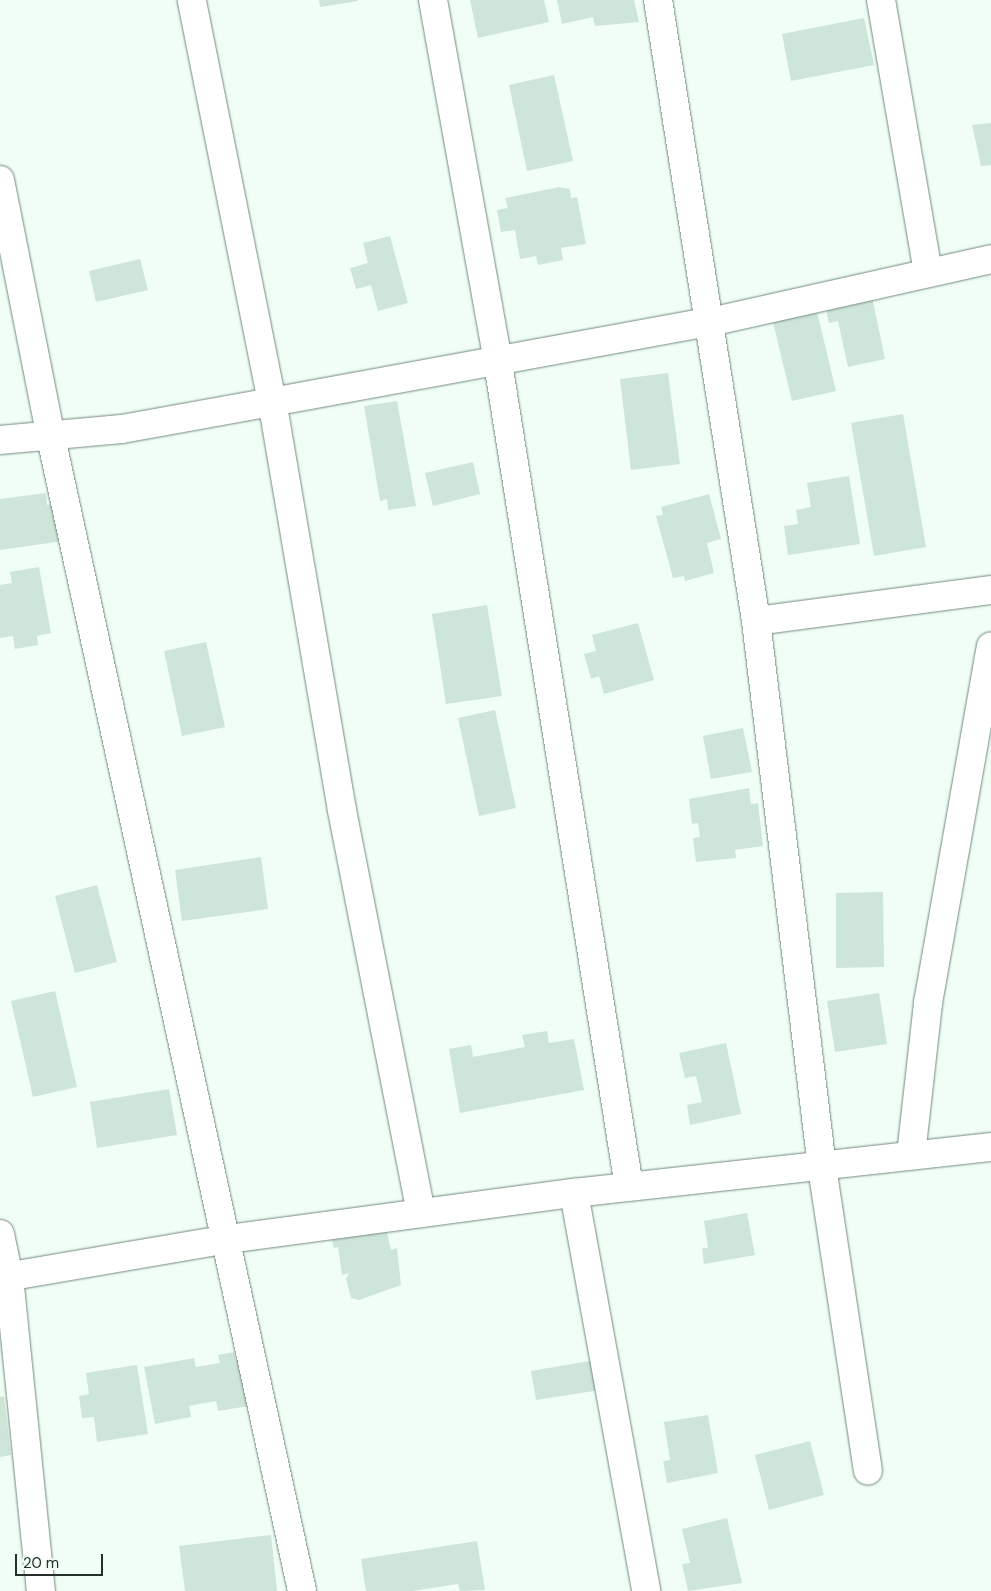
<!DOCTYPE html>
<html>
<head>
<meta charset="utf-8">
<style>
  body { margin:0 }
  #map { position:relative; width:991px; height:1591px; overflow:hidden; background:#f0fef6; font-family:"DM Sans",sans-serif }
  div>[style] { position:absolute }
  .building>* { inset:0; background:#cee5d9 }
  .roads { filter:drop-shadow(0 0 1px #74897d) drop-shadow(0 0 1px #74897d) }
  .minor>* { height:28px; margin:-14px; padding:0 14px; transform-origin:14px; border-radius:14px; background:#fff }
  span { translate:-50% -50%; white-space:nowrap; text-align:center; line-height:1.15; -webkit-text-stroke:4px #f0fef6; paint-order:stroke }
  .scale { position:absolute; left:15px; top:1554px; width:88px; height:22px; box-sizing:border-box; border:2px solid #272f2b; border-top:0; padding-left:6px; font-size:15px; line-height:18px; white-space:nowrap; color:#272f2b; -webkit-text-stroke:4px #f0fef6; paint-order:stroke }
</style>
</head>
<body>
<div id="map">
  <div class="building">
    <div style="clip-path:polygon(319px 0,358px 0,358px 1px,320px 7px)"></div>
    <div style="clip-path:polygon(470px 0,544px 0,549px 22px,478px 38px)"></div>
    <div style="clip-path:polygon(557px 0,634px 0,639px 22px,595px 26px,593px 17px,562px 24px)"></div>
    <div style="clip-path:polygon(864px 18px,874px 65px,791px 81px,782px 34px)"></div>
    <div style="clip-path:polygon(554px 75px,573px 161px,527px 171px,509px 85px)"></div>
    <div style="clip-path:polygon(991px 123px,991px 165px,981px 166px,972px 125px)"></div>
    <div style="clip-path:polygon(559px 187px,570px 189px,571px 198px,577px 197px,586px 244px,561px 248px,563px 260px,538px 265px,536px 256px,520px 259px,515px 230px,501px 232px,497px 210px,508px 208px,505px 198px)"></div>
    <div style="clip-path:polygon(390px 236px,408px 303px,378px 311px,371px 285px,356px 289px,350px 268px,368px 263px,363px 243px)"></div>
    <div style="clip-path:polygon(140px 259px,148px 290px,96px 302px,89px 271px)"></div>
    <div style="clip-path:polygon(870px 287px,885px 359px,848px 367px,838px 321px,829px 323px,823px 297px)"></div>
    <div style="clip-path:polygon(814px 299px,836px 391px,792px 401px,770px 310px)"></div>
    <div style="clip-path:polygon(668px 373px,680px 464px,631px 470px,620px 379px)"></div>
    <div style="clip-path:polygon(397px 401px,416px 506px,388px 510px,387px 499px,380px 501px,364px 406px)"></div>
    <div style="clip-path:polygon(903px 414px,926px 547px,874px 556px,851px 423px)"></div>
    <div style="clip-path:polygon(473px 462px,480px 494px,433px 506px,425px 473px)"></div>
    <div style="clip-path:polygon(849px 476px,860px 544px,788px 555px,784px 526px,798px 524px,796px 510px,811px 507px,807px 483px)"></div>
    <div style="clip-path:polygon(46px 493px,47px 505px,57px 503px,63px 541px,0 550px,0 499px)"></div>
    <div style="clip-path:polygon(709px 494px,721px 539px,707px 543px,714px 573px,685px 581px,684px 576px,673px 578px,656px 516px,663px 515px,661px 507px)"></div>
    <div style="clip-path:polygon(39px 567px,51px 633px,37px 636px,38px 645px,15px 649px,13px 636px,0 638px,0 585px,12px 583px,10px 572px)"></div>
    <div style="clip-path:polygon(487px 605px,502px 696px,446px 704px,432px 614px)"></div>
    <div style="clip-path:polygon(638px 623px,654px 680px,604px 694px,599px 676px,591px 679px,584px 654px,596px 651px,592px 635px)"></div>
    <div style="clip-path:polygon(206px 642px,225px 727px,182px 736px,164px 651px)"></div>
    <div style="clip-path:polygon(495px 710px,516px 808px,479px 816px,458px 718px)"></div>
    <div style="clip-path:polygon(743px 728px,752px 772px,711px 779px,703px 736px)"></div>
    <div style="clip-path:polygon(749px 788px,751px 804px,758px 803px,763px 846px,735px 850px,736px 858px,696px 862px,693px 838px,700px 837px,698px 823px,692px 824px,689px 799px)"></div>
    <div style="clip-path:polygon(261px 857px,268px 909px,182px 921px,175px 870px)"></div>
    <div style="clip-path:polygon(97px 885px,117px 962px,75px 973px,55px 896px)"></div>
    <div style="clip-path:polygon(883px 892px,884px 967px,836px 968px,836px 893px)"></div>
    <div style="clip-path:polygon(55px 991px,77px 1087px,33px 1097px,11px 1001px)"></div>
    <div style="clip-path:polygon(879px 993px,887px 1044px,835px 1052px,827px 1001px)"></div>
    <div style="clip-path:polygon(547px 1031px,549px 1043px,574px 1039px,584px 1090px,460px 1113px,449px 1049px,471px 1045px,473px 1057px,525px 1047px,522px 1035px)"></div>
    <div style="clip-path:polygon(726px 1043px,741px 1114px,690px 1125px,687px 1105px,702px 1102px,696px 1076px,685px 1078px,679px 1053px)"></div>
    <div style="clip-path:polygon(169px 1089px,177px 1135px,97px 1148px,90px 1102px)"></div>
    <div style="clip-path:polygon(747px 1213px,755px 1255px,704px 1264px,702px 1248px,708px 1248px,704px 1221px)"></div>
    <div style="clip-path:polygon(386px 1228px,391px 1250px,397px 1248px,401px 1285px,359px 1300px,351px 1298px,346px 1279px,349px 1273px,342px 1275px,338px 1247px,334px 1248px,330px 1233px)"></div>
    <div style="clip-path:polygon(234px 1352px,236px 1361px,241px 1360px,249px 1406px,218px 1411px,216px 1401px,189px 1406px,191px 1417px,155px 1424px,144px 1367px,194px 1358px,196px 1367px,220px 1363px,218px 1355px)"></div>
    <div style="clip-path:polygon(595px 1360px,600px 1390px,536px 1400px,531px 1371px)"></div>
    <div style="clip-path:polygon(137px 1365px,148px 1434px,97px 1442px,94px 1417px,82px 1418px,79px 1396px,89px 1394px,86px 1373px)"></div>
    <div style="clip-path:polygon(4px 1396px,11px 1455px,0 1457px,0 1397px)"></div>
    <div style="clip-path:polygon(708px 1415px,718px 1473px,667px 1483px,663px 1461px,670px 1460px,664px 1422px)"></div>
    <div style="clip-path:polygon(810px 1441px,824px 1495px,769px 1510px,755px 1455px)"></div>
    <div style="clip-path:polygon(727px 1518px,742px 1583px,688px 1591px,682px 1564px,690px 1563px,682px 1529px)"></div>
    <div style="clip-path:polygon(271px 1535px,277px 1591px,185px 1591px,179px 1546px)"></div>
    <div style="clip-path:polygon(477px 1541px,485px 1590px,460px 1591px,458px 1584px,413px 1591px,366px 1591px,361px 1559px)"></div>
  </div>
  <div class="roads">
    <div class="minor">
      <div style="left:433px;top:0;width:369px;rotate:79.8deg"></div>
      <div style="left:498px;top:363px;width:833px;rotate:80.96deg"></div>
      <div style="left:658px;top:0;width:629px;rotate:81.03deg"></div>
      <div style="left:756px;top:621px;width:550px;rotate:83.11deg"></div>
      <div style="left:822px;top:1167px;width:307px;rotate:81.4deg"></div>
      <div style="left:881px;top:0;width:276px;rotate:80.2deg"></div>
      <div style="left:0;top:180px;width:258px;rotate:78.8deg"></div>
      <div style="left:50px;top:433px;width:1185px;rotate:77.72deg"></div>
      <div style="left:0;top:440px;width:122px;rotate:-5.2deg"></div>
      <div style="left:122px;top:429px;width:152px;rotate:-10.2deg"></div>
      <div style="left:272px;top:402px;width:410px;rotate:-101.3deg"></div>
      <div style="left:756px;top:621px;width:237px;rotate:-7.5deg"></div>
      <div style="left:911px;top:1155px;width:153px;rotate:-83.6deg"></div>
      <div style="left:928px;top:1003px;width:362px;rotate:-80deg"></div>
      <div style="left:574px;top:1193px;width:404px;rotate:79.7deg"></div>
      <div style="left:421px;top:1213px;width:411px;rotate:-101.1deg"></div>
      <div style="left:342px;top:810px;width:414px;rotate:-99.7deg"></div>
      <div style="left:272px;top:402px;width:445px;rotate:-10.4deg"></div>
      <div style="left:710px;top:322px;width:288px;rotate:-12.6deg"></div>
      <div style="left:0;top:1234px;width:44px;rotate:78.2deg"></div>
      <div style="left:9px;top:1277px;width:316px;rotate:84.2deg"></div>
      <div style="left:0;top:1278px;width:231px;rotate:-9.7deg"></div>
      <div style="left:228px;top:1239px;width:349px;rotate:-7.6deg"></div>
      <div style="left:574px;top:1193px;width:420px;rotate:-6.3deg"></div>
    </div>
  </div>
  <div class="scale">20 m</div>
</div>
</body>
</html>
